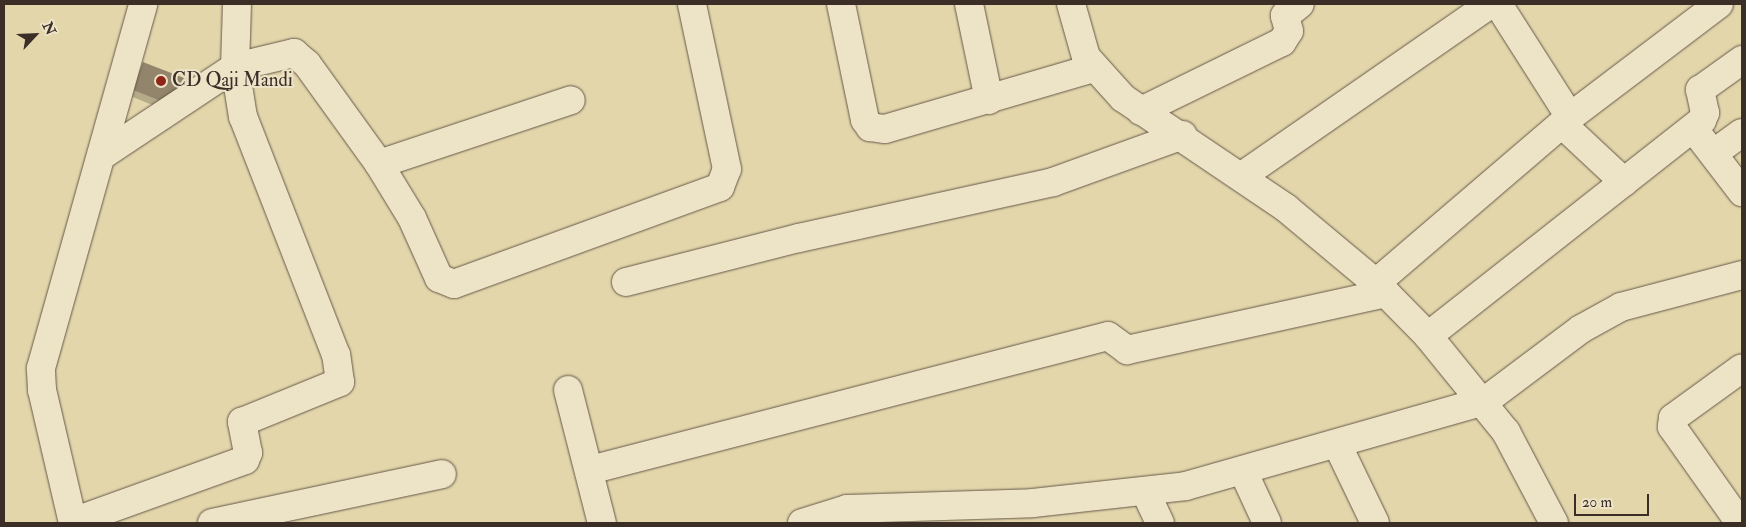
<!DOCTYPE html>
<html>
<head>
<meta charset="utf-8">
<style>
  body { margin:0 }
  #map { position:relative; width:1746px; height:527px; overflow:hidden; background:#e3d6ab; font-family:"IM FELL Double Pica",serif }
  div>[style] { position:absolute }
  .shadow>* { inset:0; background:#0003 }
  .building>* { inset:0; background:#92856c }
  .roads { filter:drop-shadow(0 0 1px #655848) drop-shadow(0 0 1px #655848) }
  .minor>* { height:28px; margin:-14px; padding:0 14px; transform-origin:14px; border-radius:14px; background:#ede4c8 }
  .dots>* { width:14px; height:14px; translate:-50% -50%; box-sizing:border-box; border:2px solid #ede4c8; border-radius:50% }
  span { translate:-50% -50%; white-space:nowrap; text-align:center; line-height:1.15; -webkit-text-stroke:4px #ede4c8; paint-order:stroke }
  .poi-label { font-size:19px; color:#3b2e27 }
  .left { translate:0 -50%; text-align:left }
  .frame { position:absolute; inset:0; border:5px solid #3b2e27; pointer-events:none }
  .north { position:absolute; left:10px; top:10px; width:50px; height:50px; -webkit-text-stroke:4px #ede4c8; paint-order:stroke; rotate:65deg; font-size:14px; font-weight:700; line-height:20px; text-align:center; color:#3b2e27 }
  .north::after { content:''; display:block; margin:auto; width:18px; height:22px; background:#3b2e27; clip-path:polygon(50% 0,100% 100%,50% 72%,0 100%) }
  .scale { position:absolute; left:1574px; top:494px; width:75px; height:22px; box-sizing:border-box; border:2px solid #3b2e27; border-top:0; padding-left:6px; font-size:15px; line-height:18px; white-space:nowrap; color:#3b2e27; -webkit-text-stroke:4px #ede4c8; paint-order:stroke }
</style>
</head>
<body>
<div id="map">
  <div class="shadow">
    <div style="clip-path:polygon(143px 63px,167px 111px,128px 95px)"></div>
  </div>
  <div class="building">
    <div style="clip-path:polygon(143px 62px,184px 78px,174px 106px,133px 90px)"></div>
  </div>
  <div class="roads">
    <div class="minor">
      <div style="left:841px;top:4px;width:118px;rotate:78.3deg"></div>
      <div style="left:865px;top:120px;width:9px;rotate:54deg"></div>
      <div style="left:870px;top:127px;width:15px;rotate:8deg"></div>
      <div style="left:885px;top:129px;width:217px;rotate:-16.3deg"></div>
      <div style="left:969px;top:4px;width:98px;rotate:78.2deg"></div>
      <div style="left:1071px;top:4px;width:55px;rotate:74.2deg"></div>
      <div style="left:1086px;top:57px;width:55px;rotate:47.9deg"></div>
      <div style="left:1123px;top:98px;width:197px;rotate:34deg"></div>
      <div style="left:1286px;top:208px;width:117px;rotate:39.8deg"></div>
      <div style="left:1376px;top:283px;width:74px;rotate:45.5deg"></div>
      <div style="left:1428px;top:336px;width:124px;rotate:50.9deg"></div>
      <div style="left:1506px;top:432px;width:103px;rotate:62.2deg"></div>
      <div style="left:1498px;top:4px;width:134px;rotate:57.5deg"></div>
      <div style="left:1141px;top:111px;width:157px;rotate:-26.1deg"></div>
      <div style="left:1282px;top:42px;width:13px;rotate:-58deg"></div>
      <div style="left:1289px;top:31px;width:16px;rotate:-105deg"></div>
      <div style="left:1285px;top:16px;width:19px;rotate:-39deg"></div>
      <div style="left:1562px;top:124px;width:85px;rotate:43.1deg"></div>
      <div style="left:1693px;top:128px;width:81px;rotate:52.6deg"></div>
      <div style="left:1714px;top:153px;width:34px;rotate:-36deg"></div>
      <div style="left:101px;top:156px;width:161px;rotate:-33.6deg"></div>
      <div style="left:235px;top:67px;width:61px;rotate:-13.3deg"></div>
      <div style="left:294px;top:53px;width:17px;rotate:40deg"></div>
      <div style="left:307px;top:64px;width:123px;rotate:54.2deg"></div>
      <div style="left:379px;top:164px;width:63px;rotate:58.6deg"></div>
      <div style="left:412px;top:218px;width:66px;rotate:65.8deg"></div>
      <div style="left:439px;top:278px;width:16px;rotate:22deg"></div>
      <div style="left:454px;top:284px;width:283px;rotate:-20deg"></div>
      <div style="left:720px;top:187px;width:19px;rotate:-69deg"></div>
      <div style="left:727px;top:169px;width:169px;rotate:-102deg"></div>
      <div style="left:379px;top:164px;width:202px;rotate:-18.4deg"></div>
      <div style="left:1242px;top:176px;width:302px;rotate:-34.7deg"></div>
      <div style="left:626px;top:282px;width:179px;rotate:-14.3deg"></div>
      <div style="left:799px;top:238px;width:260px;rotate:-12.4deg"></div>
      <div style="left:1053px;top:182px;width:138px;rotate:-19.9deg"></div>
      <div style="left:1376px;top:283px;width:255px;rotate:-40.6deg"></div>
      <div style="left:1570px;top:117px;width:187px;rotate:-37.2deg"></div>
      <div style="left:1428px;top:336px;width:349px;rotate:-38.2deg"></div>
      <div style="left:1702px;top:120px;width:8px;rotate:-67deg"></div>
      <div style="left:1705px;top:113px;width:24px;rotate:-102deg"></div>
      <div style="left:1700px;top:90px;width:52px;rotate:-35.5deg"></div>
      <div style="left:568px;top:390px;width:137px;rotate:75.7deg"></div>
      <div style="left:1338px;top:446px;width:85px;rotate:64.3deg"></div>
      <div style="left:590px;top:470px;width:535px;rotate:-14.5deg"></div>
      <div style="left:1108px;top:336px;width:24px;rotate:36deg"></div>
      <div style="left:1127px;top:350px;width:265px;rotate:-12.4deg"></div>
      <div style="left:1243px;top:471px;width:57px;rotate:65.2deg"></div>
      <div style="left:1146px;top:493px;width:33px;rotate:65deg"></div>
      <div style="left:73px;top:522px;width:183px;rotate:-19.8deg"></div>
      <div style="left:245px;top:460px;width:8px;rotate:-67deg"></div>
      <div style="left:248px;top:453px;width:32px;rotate:-101deg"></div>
      <div style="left:242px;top:422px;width:106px;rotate:-22.2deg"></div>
      <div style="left:340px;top:382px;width:27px;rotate:-98deg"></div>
      <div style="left:336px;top:355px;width:256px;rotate:-111.3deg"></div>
      <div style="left:243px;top:117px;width:51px;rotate:-99.1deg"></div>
      <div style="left:235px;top:67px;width:63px;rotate:-88.2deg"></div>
      <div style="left:73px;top:523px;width:137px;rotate:-103.1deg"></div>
      <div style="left:42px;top:390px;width:22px;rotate:-93deg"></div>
      <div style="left:41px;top:368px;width:378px;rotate:-74.3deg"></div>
      <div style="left:212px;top:523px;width:235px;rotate:-12deg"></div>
      <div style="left:802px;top:523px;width:47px;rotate:-17.3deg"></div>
      <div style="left:847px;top:509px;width:186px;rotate:-1.8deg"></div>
      <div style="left:1033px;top:503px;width:154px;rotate:-6.3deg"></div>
      <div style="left:1186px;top:486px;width:311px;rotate:-15.9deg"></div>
      <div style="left:1485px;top:401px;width:120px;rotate:-36.9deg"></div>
      <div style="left:1581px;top:329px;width:46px;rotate:-28.8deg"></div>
      <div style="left:1621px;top:307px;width:125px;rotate:-14.8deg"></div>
      <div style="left:1740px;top:523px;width:118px;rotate:-125.3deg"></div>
      <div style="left:1672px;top:427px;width:9px;rotate:-84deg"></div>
      <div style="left:1673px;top:418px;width:85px;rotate:-35.9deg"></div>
    </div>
  </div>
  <div class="dots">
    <div style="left:161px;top:81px;background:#8f2418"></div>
  </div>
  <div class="poi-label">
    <span class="left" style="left:172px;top:81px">CD Qaji Mandi</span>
  </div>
  <div class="frame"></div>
  <div class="north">N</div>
  <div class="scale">20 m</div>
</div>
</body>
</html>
